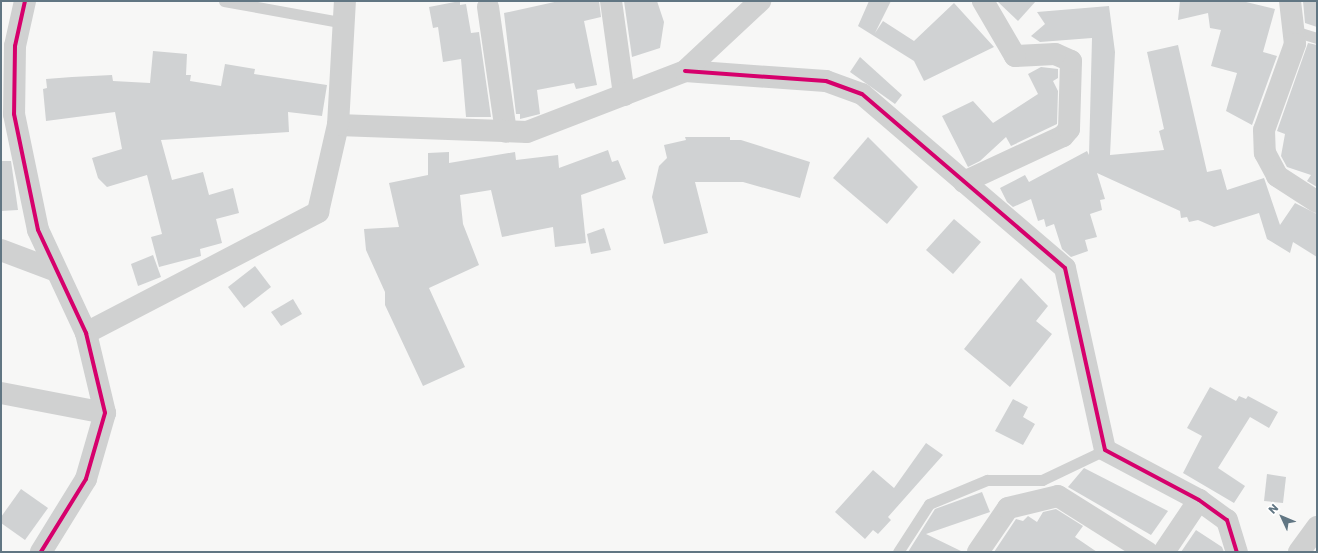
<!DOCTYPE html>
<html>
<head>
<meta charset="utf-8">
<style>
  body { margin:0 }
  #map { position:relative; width:1318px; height:553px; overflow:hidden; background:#f7f7f6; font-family:Poppins,sans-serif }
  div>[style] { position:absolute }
  .building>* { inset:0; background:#d0d2d3 }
  .service>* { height:11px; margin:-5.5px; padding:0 5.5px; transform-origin:5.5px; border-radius:5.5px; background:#d0d1d1 }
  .minor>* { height:22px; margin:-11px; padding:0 11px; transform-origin:11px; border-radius:11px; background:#d0d1d1 }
  .cycleway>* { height:4px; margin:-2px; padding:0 2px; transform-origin:2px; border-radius:2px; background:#d6006c }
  span { translate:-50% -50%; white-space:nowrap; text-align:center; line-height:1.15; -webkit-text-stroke:4px #fff; paint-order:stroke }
  .frame { position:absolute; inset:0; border:2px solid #617683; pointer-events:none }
  .north { position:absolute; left:1262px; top:497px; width:40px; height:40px; -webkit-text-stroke:3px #fff; paint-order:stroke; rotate:314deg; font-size:11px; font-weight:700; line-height:16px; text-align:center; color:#617683 }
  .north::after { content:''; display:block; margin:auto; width:14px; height:18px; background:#617683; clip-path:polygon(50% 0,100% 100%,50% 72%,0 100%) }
</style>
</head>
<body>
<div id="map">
  <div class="building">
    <div style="clip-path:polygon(460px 1px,460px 5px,466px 4px,471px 33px,479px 32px,491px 117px,466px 117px,461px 59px,443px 62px,438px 27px,433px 28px,429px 7px)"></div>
    <div style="clip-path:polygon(559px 1px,599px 1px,601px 17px,584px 21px,597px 85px,576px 89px,574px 83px,537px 90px,540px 114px,520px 119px,520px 114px,516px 114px,504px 13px)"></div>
    <div style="clip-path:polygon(624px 1px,657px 1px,664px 22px,660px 48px,632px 57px)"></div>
    <div style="clip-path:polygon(869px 1px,891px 1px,875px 33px,883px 21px,914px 41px,954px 3px,994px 47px,924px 81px,914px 61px,858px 26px)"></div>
    <div style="clip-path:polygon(997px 1px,1036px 1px,1018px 21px)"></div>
    <div style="clip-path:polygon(1180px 1px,1242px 1px,1275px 9px,1263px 52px,1277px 56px,1252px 125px,1226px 111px,1237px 73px,1211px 66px,1221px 30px,1210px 28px,1208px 13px,1178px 20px)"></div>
    <div style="clip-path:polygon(1303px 1px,1317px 1px,1317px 27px,1305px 23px)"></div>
    <div style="clip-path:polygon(1109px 6px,1115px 52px,1110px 155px,1164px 150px,1159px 131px,1164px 129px,1147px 52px,1178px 45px,1207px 172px,1221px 169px,1227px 190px,1264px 178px,1280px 225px,1295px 203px,1317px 214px,1317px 257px,1293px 242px,1290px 253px,1267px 239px,1259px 213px,1214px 227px,1198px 220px,1189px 222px,1187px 217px,1181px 218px,1180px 211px,1097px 173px,1105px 199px,1100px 200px,1102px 210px,1090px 214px,1097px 237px,1085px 240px,1088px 251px,1071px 257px,1062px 249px,1054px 224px,1046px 227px,1044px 219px,1038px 221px,1031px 199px,1013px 207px,1007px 202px,1000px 188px,1025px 175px,1029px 182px,1087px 151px,1089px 155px,1092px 38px,1040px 42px,1031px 36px,1045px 24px,1037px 12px)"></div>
    <div style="clip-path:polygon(1308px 43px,1317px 45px,1317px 187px,1307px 181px,1311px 175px,1287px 167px,1281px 156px,1285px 134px,1277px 131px)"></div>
    <div style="clip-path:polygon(153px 51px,187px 54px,186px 75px,191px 75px,190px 81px,221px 86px,225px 64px,255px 69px,254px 74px,327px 85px,322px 116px,288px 112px,289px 132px,161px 140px,172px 180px,203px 172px,209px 195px,233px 188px,239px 213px,216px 219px,222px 243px,200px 249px,201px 256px,159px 267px,151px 237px,162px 234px,147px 175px,107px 187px,98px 178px,92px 158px,122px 149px,115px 112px,46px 121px,43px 89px,47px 88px,46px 79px,72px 77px,112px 75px,113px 81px,150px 83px)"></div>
    <div style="clip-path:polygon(860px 57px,902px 95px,895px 104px,850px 72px)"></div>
    <div style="clip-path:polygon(1041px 67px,1058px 69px,1058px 78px,1053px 81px,1058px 91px,1057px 124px,1011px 146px,1006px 137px,980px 161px,968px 167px,942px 116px,973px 101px,993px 123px,1038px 94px,1028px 74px)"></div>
    <div style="clip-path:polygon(685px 137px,730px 137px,730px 140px,741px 140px,810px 162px,800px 198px,743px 182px,695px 182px,708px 233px,664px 244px,652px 197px,659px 166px,667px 158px,664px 145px,686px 140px)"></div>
    <div style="clip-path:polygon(868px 137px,918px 187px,887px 224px,833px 178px)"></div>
    <div style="clip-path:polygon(608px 150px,612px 162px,618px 160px,626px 179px,581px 195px,586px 243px,555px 247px,553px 227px,502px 237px,491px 190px,460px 195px,463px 224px,479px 265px,429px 288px,465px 367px,423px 386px,385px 305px,385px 292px,366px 250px,364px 229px,399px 227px,389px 183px,428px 175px,428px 153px,449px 152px,449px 163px,515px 152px,516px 160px,558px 155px,559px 168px)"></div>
    <div style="clip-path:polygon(1px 161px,11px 161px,18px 210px,1px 211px)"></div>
    <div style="clip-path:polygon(954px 219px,981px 242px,953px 274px,926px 250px)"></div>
    <div style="clip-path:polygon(604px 228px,611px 250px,591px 254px,587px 234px)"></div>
    <div style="clip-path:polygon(153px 255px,161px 277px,138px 286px,131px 264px)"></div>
    <div style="clip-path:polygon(255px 266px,271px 287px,244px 308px,228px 287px)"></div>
    <div style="clip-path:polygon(1021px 278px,1048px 306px,1036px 321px,1052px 334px,1010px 387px,964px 349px)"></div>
    <div style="clip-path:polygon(293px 299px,302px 314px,281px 326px,271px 312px)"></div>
    <div style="clip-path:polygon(1210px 387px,1236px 401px,1239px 396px,1246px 399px,1248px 396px,1278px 412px,1269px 428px,1250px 417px,1218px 468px,1245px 486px,1234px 503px,1183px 473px,1202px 436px,1187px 428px)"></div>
    <div style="clip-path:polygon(1013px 399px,1028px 407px,1023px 417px,1035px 424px,1023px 445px,995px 431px)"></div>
    <div style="clip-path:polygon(926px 443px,943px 455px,888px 517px,891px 520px,878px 534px,873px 530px,865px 539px,835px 512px,873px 470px,894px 488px)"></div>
    <div style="clip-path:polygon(1084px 468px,1168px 511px,1151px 535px,1068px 487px)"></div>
    <div style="clip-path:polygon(1267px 474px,1286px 477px,1283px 503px,1264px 501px)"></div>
    <div style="clip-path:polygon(21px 489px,48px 508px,25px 540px,1px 523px,1px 517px)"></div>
    <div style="clip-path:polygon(982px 492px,990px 512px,926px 534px,963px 552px,908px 552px,935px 509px)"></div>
    <div style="clip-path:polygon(1056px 509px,1083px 526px,1075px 537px,1097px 552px,994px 552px,1016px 519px,1023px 521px,1028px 516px,1037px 522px,1043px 512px)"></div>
    <div style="clip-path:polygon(1196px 530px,1222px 547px,1224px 552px,1181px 552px)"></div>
  </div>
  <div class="service">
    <div style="left:224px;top:1px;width:123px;rotate:10.3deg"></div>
    <div style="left:1294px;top:31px;width:24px;rotate:17deg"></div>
    <div style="left:898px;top:552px;width:57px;rotate:-57.1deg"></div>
    <div style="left:929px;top:504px;width:63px;rotate:-22.5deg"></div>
    <div style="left:987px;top:480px;width:55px"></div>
    <div style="left:1042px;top:480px;width:70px;rotate:-25.5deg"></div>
  </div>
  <div class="minor">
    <div style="left:25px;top:1px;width:46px;rotate:102.5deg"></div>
    <div style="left:15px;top:46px;width:68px;rotate:90.8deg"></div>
    <div style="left:14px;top:114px;width:118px;rotate:78.3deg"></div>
    <div style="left:38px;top:230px;width:114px;rotate:65deg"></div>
    <div style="left:86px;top:333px;width:82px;rotate:76.6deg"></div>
    <div style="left:105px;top:413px;width:69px;rotate:106.1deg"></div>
    <div style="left:86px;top:479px;width:86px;rotate:121.7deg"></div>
    <div style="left:611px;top:1px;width:95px;rotate:82.1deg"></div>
    <div style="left:1290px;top:1px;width:43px;rotate:83.4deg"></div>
    <div style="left:1295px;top:44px;width:91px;rotate:109.8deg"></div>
    <div style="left:1264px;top:130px;width:23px;rotate:88deg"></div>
    <div style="left:1265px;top:153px;width:26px;rotate:62deg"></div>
    <div style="left:1277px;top:176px;width:48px;rotate:33deg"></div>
    <div style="left:488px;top:7px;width:126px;rotate:81.8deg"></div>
    <div style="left:685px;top:71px;width:141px;rotate:4.1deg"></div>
    <div style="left:826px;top:81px;width:38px;rotate:20deg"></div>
    <div style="left:862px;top:94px;width:267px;rotate:40.6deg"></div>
    <div style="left:1065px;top:268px;width:186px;rotate:77.6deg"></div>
    <div style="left:1105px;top:450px;width:106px;rotate:28deg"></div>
    <div style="left:1199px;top:500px;width:34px;rotate:36deg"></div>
    <div style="left:1227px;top:520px;width:34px;rotate:73deg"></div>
    <div style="left:338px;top:125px;width:189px;rotate:2.1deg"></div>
    <div style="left:527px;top:132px;width:169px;rotate:-21.1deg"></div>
    <div style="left:685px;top:71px;width:103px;rotate:-43deg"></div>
    <div style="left:964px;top:182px;width:109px;rotate:-24.9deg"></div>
    <div style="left:1063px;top:136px;width:9px;rotate:-49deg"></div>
    <div style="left:1069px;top:129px;width:68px;rotate:-88.3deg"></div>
    <div style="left:1071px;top:61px;width:17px;rotate:-156deg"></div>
    <div style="left:1055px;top:54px;width:40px;rotate:177.1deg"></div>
    <div style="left:1015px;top:56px;width:64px;rotate:-120.2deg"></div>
    <div style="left:1px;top:250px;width:57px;rotate:20.7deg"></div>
    <div style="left:86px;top:333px;width:262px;rotate:-27.5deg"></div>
    <div style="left:318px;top:212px;width:89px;rotate:-77.1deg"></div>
    <div style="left:338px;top:125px;width:124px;rotate:-86.8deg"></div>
    <div style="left:1px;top:393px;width:106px;rotate:10.9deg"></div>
    <div style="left:978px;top:552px;width:53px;rotate:-55.7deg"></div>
    <div style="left:1008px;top:508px;width:51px;rotate:-13.5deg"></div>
    <div style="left:1058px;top:496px;width:105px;rotate:32.2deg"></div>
    <div style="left:1164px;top:552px;width:63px;rotate:-56.1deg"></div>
    <div style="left:1299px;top:552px;width:31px;rotate:-54deg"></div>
  </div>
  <div class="cycleway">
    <div style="left:25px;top:1px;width:46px;rotate:102.5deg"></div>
    <div style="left:15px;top:46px;width:68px;rotate:90.8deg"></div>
    <div style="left:14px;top:114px;width:118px;rotate:78.3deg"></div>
    <div style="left:38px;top:230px;width:114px;rotate:65deg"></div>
    <div style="left:86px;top:333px;width:82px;rotate:76.6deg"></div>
    <div style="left:105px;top:413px;width:69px;rotate:106.1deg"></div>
    <div style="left:86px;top:479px;width:86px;rotate:121.7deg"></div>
    <div style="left:685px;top:71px;width:141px;rotate:4.1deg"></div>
    <div style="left:826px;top:81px;width:38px;rotate:20deg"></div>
    <div style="left:862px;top:94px;width:267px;rotate:40.6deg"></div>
    <div style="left:1065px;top:268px;width:186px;rotate:77.6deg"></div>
    <div style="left:1105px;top:450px;width:106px;rotate:28deg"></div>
    <div style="left:1199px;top:500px;width:34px;rotate:36deg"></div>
    <div style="left:1227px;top:520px;width:34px;rotate:73deg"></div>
  </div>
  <div class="frame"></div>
  <div class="north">N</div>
</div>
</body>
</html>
